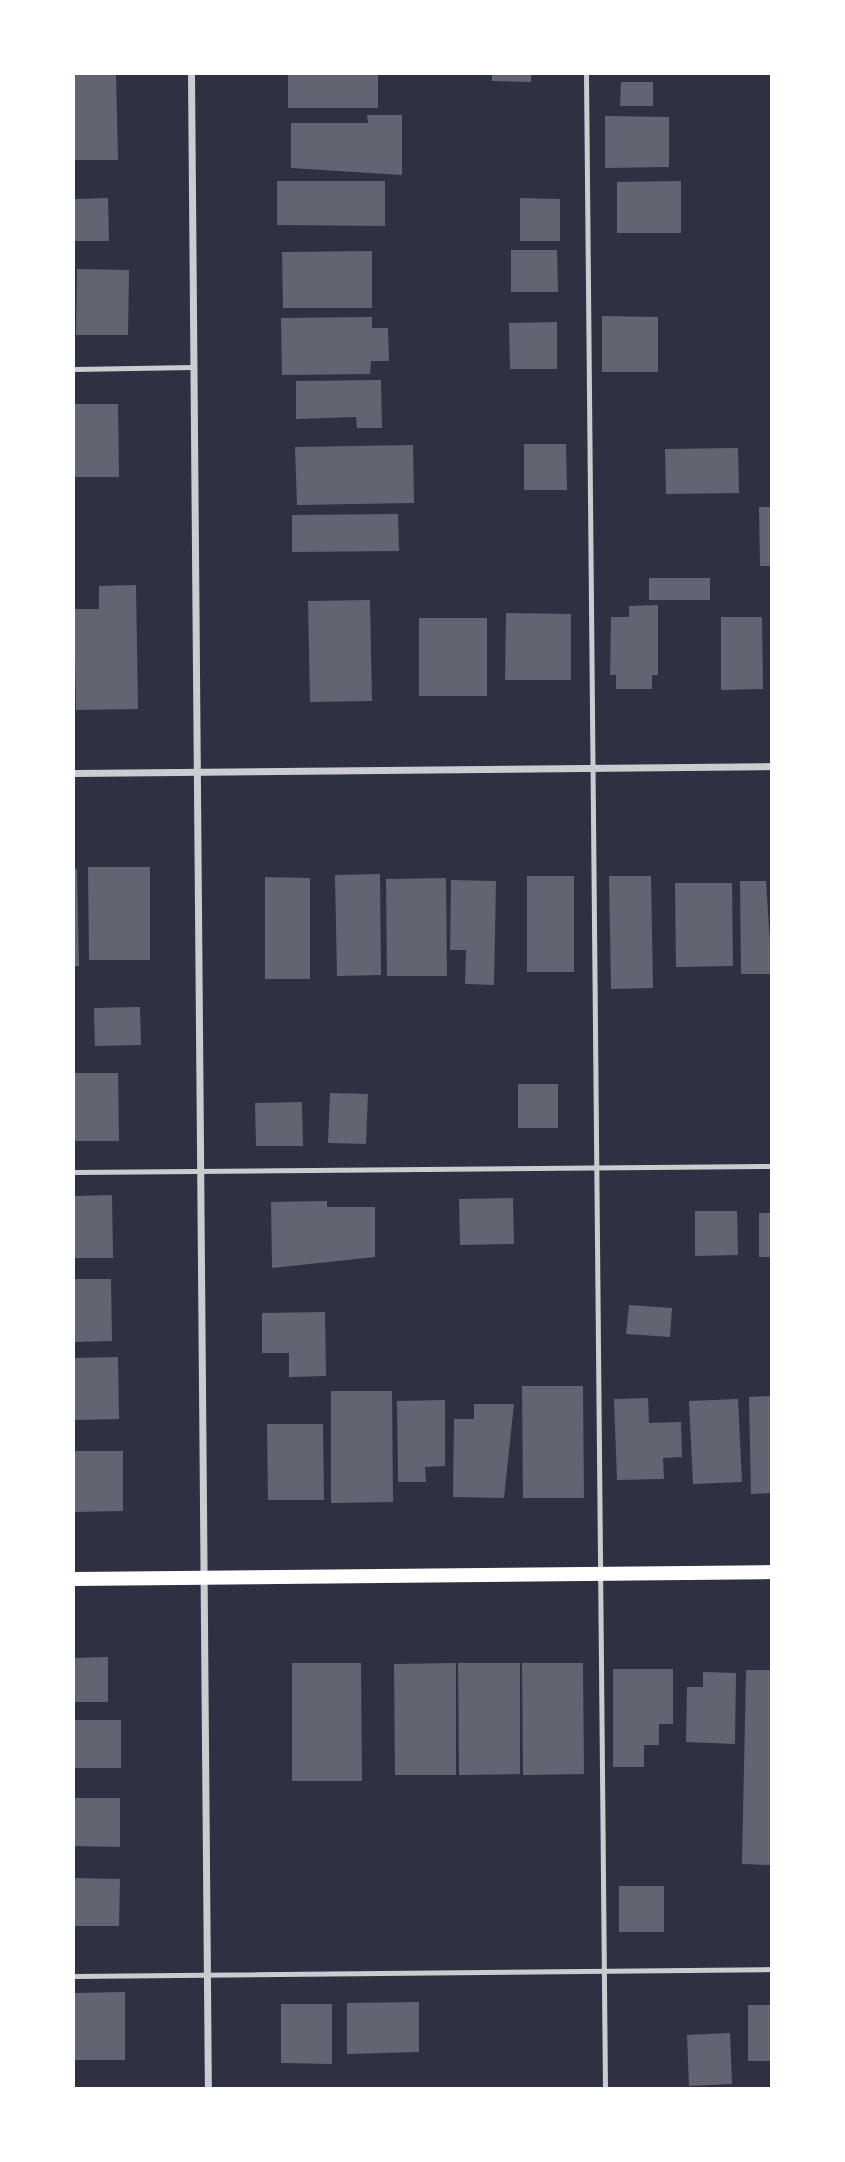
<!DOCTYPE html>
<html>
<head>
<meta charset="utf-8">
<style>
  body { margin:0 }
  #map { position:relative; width:845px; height:2162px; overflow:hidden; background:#2d3142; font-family:Manrope,sans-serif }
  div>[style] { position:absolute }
  .building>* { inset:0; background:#626471 }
  .service>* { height:5px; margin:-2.5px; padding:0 2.5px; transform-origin:2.5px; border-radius:2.5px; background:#caccd0 }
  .minor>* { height:7px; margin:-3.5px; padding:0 3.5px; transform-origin:3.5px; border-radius:3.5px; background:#caccd0 }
  .secondary>* { height:14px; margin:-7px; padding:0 7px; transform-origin:7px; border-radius:7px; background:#fff }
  span { translate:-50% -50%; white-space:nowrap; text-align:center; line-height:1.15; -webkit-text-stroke:6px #fff; paint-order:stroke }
  .frame { position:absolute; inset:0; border:75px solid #fff; pointer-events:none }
</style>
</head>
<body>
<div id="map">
  <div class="building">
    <div style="clip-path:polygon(116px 74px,118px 160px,75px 160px,74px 75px)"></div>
    <div style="clip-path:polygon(288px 74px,378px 74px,378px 108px,288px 108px)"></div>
    <div style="clip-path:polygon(492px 74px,531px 74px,531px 82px,492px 81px)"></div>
    <div style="clip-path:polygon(621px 82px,653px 82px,653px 106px,620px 106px)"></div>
    <div style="clip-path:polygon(367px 115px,402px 115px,402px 175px,291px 168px,291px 123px,368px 123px)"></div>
    <div style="clip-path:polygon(605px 116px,669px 117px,669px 167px,605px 168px)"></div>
    <div style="clip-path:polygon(277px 181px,385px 181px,385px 226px,277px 225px)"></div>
    <div style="clip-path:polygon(681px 181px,681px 233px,617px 233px,617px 182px)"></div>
    <div style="clip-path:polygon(108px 198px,109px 241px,74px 241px,74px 199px)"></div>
    <div style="clip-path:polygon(520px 198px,560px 199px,560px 241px,520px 241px)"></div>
    <div style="clip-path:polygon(511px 250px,557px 250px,558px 292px,511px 292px)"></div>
    <div style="clip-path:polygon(372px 251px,372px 308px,283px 308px,282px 252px)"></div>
    <div style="clip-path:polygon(77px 269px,129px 270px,128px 335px,76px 335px)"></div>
    <div style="clip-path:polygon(602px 316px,658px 317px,658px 372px,602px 372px)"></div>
    <div style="clip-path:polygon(372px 317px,372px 328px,388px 328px,389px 361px,371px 361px,370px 374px,282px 375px,281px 318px)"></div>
    <div style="clip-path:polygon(557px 322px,557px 369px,510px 369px,509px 323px)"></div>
    <div style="clip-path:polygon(381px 380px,382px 428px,357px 428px,356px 417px,296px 419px,296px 381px)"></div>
    <div style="clip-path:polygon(74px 404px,118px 404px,119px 477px,74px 477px)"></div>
    <div style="clip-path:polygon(524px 444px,566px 444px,567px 490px,524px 490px)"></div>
    <div style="clip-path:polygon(413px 445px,414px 503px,297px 505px,295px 447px)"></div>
    <div style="clip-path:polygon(738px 448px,739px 493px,666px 494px,665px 449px)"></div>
    <div style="clip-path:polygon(759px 507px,772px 507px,772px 566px,760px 566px)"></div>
    <div style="clip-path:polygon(398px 514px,399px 551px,292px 552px,292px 515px)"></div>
    <div style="clip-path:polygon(649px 578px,710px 578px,710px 600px,649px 600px)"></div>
    <div style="clip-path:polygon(136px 585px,138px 709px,76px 710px,74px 609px,99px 609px,99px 586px)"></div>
    <div style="clip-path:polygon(370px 600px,372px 701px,310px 702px,308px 601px)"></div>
    <div style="clip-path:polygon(658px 605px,658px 675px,652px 675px,652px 689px,616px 689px,616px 675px,610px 675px,611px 617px,629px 617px,629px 606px)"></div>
    <div style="clip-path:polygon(506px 613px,571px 614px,571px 680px,505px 680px)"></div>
    <div style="clip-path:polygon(721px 617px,762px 617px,763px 689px,721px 690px)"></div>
    <div style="clip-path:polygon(419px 618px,487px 618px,487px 696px,419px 696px)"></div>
    <div style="clip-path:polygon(88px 867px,150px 867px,150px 960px,89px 960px)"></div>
    <div style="clip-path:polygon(74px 869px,77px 869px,79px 966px,74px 966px)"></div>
    <div style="clip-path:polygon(380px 874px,381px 975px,337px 976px,335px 875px)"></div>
    <div style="clip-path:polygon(527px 876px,574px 876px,574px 972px,527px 972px)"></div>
    <div style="clip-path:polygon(609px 876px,651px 876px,653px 988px,611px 989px)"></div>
    <div style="clip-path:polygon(265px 877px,310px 878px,310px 979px,265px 979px)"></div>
    <div style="clip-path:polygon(446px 878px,447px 976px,387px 976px,386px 879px)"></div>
    <div style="clip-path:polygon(451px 880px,496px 881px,494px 985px,465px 984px,466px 950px,450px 950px)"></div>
    <div style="clip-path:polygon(740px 881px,766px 881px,772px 974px,741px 974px)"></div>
    <div style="clip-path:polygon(675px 883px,732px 883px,733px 966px,676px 967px)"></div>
    <div style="clip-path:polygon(140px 1007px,141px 1045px,95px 1046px,94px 1008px)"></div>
    <div style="clip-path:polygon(74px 1073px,118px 1073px,119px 1141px,74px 1141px)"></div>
    <div style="clip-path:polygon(518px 1084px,558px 1084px,558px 1128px,518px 1128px)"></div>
    <div style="clip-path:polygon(330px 1093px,368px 1094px,366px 1144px,328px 1143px)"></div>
    <div style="clip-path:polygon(302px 1102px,303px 1146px,256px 1146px,255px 1103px)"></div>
    <div style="clip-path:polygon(112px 1195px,113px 1258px,74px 1258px,74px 1196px)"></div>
    <div style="clip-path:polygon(513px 1198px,514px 1244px,460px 1245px,459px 1199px)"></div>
    <div style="clip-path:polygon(327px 1201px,327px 1207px,375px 1207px,375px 1257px,272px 1268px,271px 1202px)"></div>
    <div style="clip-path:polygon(695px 1211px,737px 1211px,738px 1255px,695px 1256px)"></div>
    <div style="clip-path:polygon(759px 1213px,772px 1213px,772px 1257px,759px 1257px)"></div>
    <div style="clip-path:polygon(74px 1279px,111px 1279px,112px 1341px,74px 1342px)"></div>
    <div style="clip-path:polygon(629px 1305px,672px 1308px,670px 1337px,626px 1334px)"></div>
    <div style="clip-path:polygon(325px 1312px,326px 1376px,289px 1377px,289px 1353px,262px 1353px,262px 1313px)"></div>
    <div style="clip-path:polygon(118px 1357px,119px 1419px,74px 1420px,74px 1358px)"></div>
    <div style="clip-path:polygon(522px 1386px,583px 1386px,584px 1498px,523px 1498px)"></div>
    <div style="clip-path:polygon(331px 1391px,392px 1391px,393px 1502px,331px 1503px)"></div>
    <div style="clip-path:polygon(772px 1396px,772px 1493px,751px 1494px,749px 1397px)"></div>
    <div style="clip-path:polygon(648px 1398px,649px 1423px,681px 1422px,682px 1457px,663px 1458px,664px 1479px,617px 1480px,614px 1399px)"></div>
    <div style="clip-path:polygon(738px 1399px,742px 1482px,693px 1484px,689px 1401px)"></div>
    <div style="clip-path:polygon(445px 1400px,445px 1466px,425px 1467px,426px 1482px,398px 1482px,397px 1401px)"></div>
    <div style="clip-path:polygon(474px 1404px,514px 1404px,504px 1498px,453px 1497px,454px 1419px,474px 1419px)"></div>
    <div style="clip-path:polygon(267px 1424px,323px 1424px,324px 1500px,268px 1500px)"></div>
    <div style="clip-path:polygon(74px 1451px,123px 1451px,123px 1511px,74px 1512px)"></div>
    <div style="clip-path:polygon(108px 1657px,108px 1702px,74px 1702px,74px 1658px)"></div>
    <div style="clip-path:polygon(292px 1663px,361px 1663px,362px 1781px,292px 1781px)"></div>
    <div style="clip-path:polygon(456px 1663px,456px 1775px,395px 1775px,394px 1664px)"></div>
    <div style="clip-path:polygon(458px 1663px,520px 1663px,520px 1774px,459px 1775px)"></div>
    <div style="clip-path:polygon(522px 1663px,583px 1663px,584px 1774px,523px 1775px)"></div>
    <div style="clip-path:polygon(613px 1669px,673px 1669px,673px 1724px,659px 1724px,659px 1745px,644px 1745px,644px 1767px,613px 1767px)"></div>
    <div style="clip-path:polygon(746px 1670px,772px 1670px,772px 1865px,742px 1864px)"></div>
    <div style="clip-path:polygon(703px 1672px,736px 1673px,735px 1744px,686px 1742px,687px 1687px,703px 1687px)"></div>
    <div style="clip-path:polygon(74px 1720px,121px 1720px,121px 1768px,74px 1768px)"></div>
    <div style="clip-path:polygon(74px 1798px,120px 1798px,120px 1847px,74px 1846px)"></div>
    <div style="clip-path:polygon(74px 1878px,120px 1879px,119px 1926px,74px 1926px)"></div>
    <div style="clip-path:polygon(619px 1886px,664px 1886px,664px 1932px,619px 1932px)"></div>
    <div style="clip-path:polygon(125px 1992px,125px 2060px,74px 2060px,74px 1993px)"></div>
    <div style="clip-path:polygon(419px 2002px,419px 2052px,347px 2054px,347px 2003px)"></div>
    <div style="clip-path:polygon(281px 2004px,332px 2004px,332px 2064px,281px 2063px)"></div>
    <div style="clip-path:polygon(748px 2005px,772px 2005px,772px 2061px,748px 2061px)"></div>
    <div style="clip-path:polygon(730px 2033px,732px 2084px,689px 2086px,687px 2035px)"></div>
  </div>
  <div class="service">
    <div style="left:586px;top:74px;width:2014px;rotate:89.46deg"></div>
    <div style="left:74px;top:369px;width:119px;rotate:-1deg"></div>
    <div style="left:74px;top:1172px;width:698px;rotate:-0.49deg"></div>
    <div style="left:74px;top:1976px;width:698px;rotate:-0.57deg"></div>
  </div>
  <div class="minor">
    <div style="left:191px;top:74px;width:2014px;rotate:89.52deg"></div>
    <div style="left:74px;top:773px;width:698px;rotate:-0.57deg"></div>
  </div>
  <div class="secondary">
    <div style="left:74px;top:1579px;width:698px;rotate:-0.57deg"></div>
  </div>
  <div class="frame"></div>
</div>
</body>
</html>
